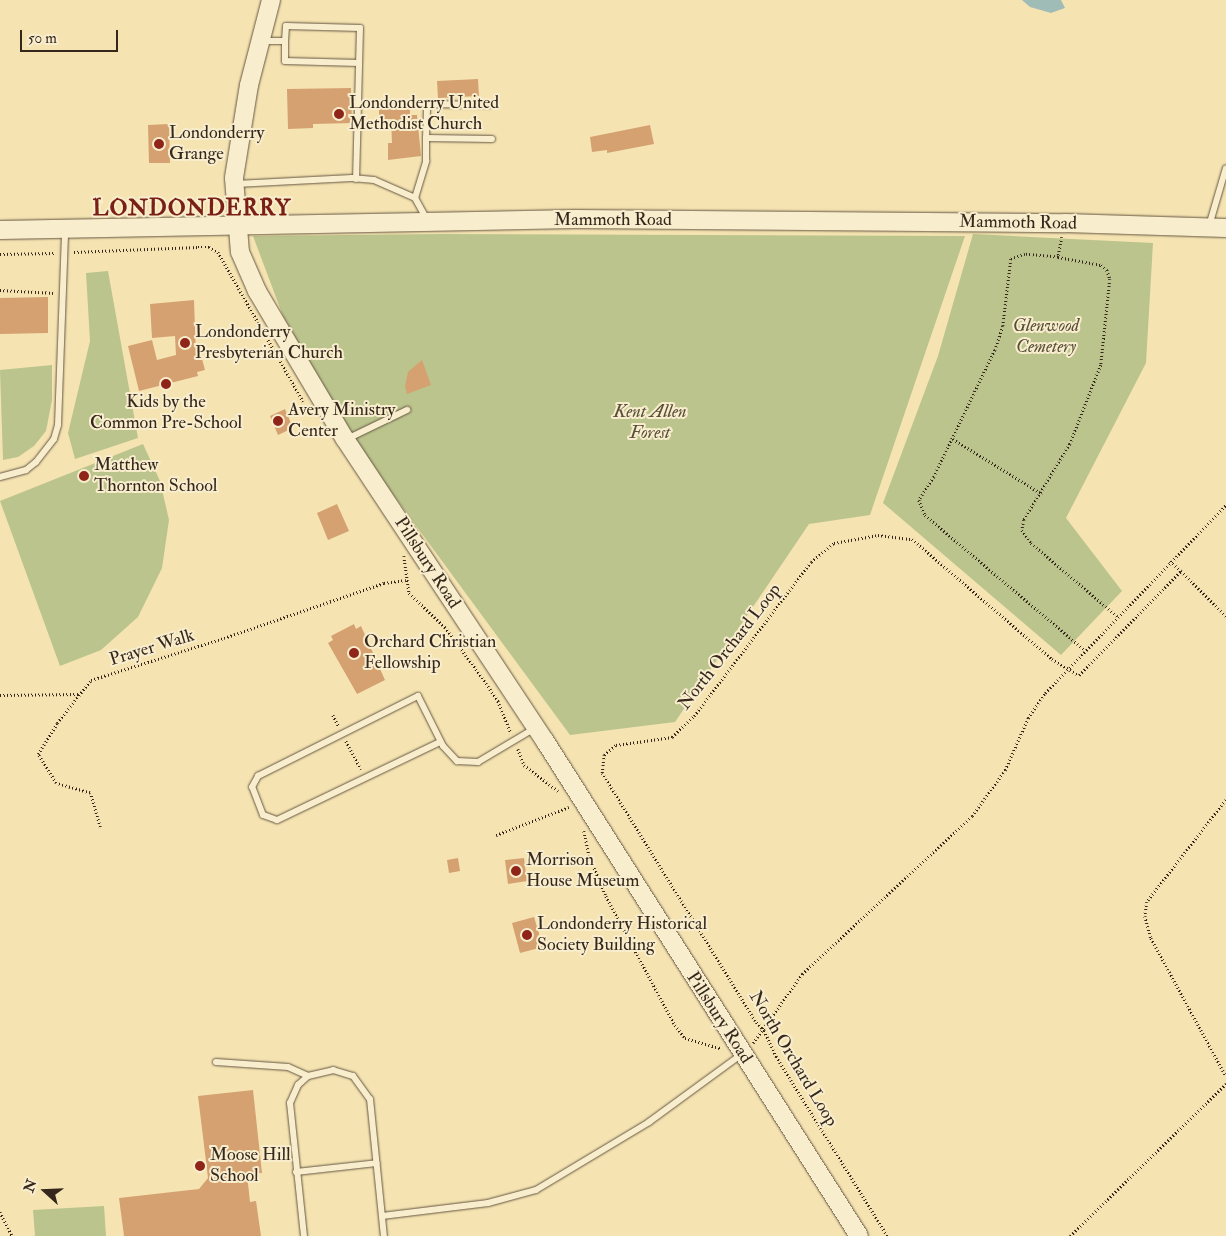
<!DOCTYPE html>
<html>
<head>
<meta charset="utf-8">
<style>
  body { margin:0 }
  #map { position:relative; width:1226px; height:1236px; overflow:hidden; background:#f5e4b2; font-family:"IM FELL Double Pica",serif }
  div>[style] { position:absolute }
  .green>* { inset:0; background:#bbc48c }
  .water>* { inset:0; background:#a0bcb6 }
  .building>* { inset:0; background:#d5a170 }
  .path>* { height:2.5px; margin-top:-1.25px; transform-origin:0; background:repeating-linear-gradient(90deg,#36271d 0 1px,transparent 0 3.5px) }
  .roads { filter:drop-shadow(0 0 1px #665642) drop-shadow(0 0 1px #665642) }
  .lane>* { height:6px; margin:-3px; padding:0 3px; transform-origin:3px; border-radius:3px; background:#f8edcd }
  .secondary>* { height:18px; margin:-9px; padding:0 9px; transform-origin:9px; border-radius:9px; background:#f8edcd }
  .dots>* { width:14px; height:14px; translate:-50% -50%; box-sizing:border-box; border:2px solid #f8edcd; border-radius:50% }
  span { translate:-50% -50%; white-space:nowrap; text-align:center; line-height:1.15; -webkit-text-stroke:4px #f8edcd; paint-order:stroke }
  .poi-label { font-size:18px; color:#36271d }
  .left { translate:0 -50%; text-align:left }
  .street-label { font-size:18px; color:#36271d }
  .park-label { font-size:18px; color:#574e39; font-style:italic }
  .district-label { font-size:22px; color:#7a1f14; font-weight:700; letter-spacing:1px }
  .north { position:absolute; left:20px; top:1166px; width:50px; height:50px; -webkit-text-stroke:4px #f8edcd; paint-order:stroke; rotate:290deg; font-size:14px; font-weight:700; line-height:20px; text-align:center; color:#36271d }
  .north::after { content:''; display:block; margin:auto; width:18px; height:22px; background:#36271d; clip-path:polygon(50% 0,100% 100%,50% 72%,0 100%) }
  .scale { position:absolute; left:20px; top:30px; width:98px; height:22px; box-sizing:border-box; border:2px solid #36271d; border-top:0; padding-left:6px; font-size:15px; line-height:18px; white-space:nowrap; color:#36271d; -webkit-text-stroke:4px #f8edcd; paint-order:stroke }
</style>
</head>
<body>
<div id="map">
  <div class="green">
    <div style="clip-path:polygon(443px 234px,965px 236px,870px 515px,809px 524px,675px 722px,570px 735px,364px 455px,283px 316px,253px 236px)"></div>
    <div style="clip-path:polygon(973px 234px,1153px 243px,1146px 363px,1066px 518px,1122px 591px,1061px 655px,883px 503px,938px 356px)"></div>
    <div style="clip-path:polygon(108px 271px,138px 438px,75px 459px,68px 433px,90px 341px,86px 273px)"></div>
    <div style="clip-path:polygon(52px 365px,52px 400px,46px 431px,34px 446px,18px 457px,3px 460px,0 370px)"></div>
    <div style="clip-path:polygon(143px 444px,160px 481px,169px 520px,162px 568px,138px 617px,101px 650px,60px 666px,0 501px)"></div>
    <div style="clip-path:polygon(104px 1206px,106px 1236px,35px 1236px,33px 1210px)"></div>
  </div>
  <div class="water">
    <div style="clip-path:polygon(1022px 0,1061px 0,1065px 8px,1051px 13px,1030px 7px)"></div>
  </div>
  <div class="building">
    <div style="clip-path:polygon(478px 79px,479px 96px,438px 98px,437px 81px)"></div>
    <div style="clip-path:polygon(351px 88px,352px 123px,313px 124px,313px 128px,288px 129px,287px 89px)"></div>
    <div style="clip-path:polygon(410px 106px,410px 115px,417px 115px,421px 156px,388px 160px,388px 143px,392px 143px,391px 119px,379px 119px,379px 107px)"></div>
    <div style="clip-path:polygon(169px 124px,170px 163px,149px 163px,148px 125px)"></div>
    <div style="clip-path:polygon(650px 125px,654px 144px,607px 153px,607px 150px,592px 152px,590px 137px)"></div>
    <div style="clip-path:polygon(48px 297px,48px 333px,0 334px,0 298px)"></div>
    <div style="clip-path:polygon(194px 300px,196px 356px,201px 355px,205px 370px,197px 372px,198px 376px,139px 391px,128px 346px,152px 340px,157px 360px,176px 355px,175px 336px,152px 338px,150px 304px)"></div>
    <div style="clip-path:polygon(422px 360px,431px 385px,407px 394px,405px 386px,408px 372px)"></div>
    <div style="clip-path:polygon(285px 409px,293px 428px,278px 435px,270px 416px)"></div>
    <div style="clip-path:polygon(337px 504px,349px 531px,328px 540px,317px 513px)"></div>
    <div style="clip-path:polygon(354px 624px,356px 629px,361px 626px,385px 680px,357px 694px,328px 643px,333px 640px,331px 636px)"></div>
    <div style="clip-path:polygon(458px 858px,460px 871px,449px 873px,447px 860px)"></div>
    <div style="clip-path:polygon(524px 858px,527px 881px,508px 884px,505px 860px)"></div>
    <div style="clip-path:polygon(534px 917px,543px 947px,520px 953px,512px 923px)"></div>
    <div style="clip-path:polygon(253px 1090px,262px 1173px,247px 1174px,250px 1202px,256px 1201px,261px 1236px,124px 1236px,119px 1198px,199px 1189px,208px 1178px,198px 1096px)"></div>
  </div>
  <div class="path">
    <div style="left:1062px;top:237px;width:20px;rotate:101deg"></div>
    <div style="left:1058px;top:257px;width:44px;rotate:10.5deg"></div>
    <div style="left:1101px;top:265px;width:8px;rotate:40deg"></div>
    <div style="left:1107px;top:270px;width:9px;rotate:72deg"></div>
    <div style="left:1110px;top:279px;width:86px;rotate:96deg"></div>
    <div style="left:1101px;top:365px;width:85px;rotate:111.4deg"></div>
    <div style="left:1070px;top:444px;width:89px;rotate:121.2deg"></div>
    <div style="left:1024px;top:520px;width:10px;rotate:101deg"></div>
    <div style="left:1022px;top:530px;width:16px;rotate:55deg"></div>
    <div style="left:1031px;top:543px;width:113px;rotate:40.3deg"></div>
    <div style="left:74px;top:252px;width:124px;rotate:-2.3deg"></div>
    <div style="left:198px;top:247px;width:11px"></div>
    <div style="left:209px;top:247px;width:10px;rotate:29deg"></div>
    <div style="left:218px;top:252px;width:172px;rotate:60.3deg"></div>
    <div style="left:0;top:254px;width:56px;rotate:-1deg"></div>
    <div style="left:1058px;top:257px;width:33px;rotate:-175deg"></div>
    <div style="left:1025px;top:254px;width:15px;rotate:160deg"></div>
    <div style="left:1011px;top:259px;width:67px;rotate:96.8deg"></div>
    <div style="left:1003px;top:326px;width:25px;rotate:108deg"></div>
    <div style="left:995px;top:350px;width:141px;rotate:115.7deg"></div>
    <div style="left:934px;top:477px;width:27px;rotate:123deg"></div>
    <div style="left:919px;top:500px;width:16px;rotate:68deg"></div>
    <div style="left:925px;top:515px;width:209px;rotate:40.2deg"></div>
    <div style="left:0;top:290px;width:55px;rotate:3.1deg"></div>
    <div style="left:953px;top:439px;width:105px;rotate:31.7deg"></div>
    <div style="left:404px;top:556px;width:37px;rotate:82deg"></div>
    <div style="left:409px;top:593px;width:50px;rotate:43.4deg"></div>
    <div style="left:445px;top:627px;width:52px;rotate:53.6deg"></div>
    <div style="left:476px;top:669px;width:39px;rotate:55deg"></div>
    <div style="left:498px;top:701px;width:35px;rotate:68deg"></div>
    <div style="left:1170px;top:561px;width:15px;rotate:42deg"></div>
    <div style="left:0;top:695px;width:80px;rotate:-0.7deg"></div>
    <div style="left:333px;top:715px;width:13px;rotate:63deg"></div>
    <div style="left:346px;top:741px;width:32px;rotate:62deg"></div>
    <div style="left:518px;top:749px;width:17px;rotate:69deg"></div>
    <div style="left:524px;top:765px;width:43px;rotate:37.4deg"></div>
    <div style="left:1226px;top:800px;width:129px;rotate:127.8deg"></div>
    <div style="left:1147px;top:902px;width:14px;rotate:98deg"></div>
    <div style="left:1145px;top:916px;width:23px;rotate:75deg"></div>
    <div style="left:1151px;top:938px;width:157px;rotate:61.5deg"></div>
    <div style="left:100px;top:827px;width:35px;rotate:-106deg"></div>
    <div style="left:90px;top:793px;width:35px;rotate:-164deg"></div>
    <div style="left:56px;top:783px;width:34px;rotate:-122deg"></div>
    <div style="left:38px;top:754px;width:36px;rotate:-58deg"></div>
    <div style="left:57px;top:723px;width:55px;rotate:-51.7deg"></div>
    <div style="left:91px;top:680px;width:139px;rotate:-17.5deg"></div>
    <div style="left:224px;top:638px;width:169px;rotate:-19deg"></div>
    <div style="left:384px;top:583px;width:22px;rotate:-8deg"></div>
    <div style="left:584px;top:831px;width:25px;rotate:78deg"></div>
    <div style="left:589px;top:855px;width:44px;rotate:67.5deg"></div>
    <div style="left:606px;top:896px;width:146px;rotate:61.9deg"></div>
    <div style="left:675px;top:1025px;width:16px;rotate:52deg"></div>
    <div style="left:685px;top:1038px;width:37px;rotate:16deg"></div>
    <div style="left:496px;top:835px;width:78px;rotate:-21deg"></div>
    <div style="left:753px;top:1043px;width:85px;rotate:-54.6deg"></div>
    <div style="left:802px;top:974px;width:232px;rotate:-42.9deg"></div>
    <div style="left:972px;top:816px;width:57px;rotate:-54.3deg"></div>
    <div style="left:1005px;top:770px;width:57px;rotate:-66.1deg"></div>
    <div style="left:1028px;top:718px;width:30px;rotate:-56deg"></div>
    <div style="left:1045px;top:693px;width:261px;rotate:-46.1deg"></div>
    <div style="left:0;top:1212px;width:27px;rotate:63deg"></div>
    <div style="left:887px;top:1236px;width:211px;rotate:-121.8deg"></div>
    <div style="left:776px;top:1057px;width:29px;rotate:-115deg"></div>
    <div style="left:764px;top:1031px;width:13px;rotate:-132deg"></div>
    <div style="left:755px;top:1021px;width:291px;rotate:-121.7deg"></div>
    <div style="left:602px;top:773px;width:18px;rotate:-84deg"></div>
    <div style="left:604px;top:755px;width:16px;rotate:-40deg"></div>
    <div style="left:616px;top:745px;width:57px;rotate:-8.1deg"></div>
    <div style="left:672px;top:737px;width:30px;rotate:-44deg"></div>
    <div style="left:694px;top:716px;width:193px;rotate:-52.8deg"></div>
    <div style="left:811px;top:562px;width:30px;rotate:-40deg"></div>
    <div style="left:834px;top:543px;width:45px;rotate:-10.3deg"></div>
    <div style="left:878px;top:535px;width:34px;rotate:7deg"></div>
    <div style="left:912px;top:539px;width:184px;rotate:40.6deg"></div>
    <div style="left:1052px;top:659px;width:31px;rotate:31deg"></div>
    <div style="left:1079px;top:675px;width:146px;rotate:-45.6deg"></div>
    <div style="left:1181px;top:571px;width:64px;rotate:45deg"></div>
    <div style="left:1070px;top:1236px;width:218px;rotate:-44.3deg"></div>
  </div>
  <div class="roads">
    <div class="lane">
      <div style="left:261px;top:41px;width:24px"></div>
      <div style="left:285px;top:41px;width:15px;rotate:-86deg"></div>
      <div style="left:286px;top:26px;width:74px;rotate:1.5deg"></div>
      <div style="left:360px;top:28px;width:151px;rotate:91.5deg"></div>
      <div style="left:285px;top:41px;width:20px;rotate:90deg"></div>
      <div style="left:285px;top:61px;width:74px;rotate:1.5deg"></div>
      <div style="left:426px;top:138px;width:34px;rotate:-88deg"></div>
      <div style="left:427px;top:104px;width:62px;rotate:0.9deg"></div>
      <div style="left:236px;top:184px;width:116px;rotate:-3deg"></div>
      <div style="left:352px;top:178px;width:22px;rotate:5deg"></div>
      <div style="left:374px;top:180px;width:45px;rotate:23.7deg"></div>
      <div style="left:415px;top:198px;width:26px;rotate:61deg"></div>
      <div style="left:415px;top:198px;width:39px;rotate:-73deg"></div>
      <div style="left:426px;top:161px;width:23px;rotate:-90deg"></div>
      <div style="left:426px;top:138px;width:66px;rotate:0.9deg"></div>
      <div style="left:1209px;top:226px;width:60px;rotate:-73.7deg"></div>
      <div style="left:347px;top:439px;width:67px;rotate:-25.8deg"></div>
      <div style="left:0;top:477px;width:27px;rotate:-15deg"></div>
      <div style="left:26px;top:470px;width:13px;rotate:-39deg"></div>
      <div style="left:36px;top:462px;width:29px;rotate:-52deg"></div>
      <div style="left:54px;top:439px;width:15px;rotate:-74deg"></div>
      <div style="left:58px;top:425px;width:195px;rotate:-87.9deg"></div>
      <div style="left:440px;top:742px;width:181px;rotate:154.4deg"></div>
      <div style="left:277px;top:820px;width:15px;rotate:-160deg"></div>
      <div style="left:263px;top:815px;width:30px;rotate:-111deg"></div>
      <div style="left:252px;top:787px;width:13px;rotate:-61deg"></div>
      <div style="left:258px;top:776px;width:179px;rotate:-26.6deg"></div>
      <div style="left:418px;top:696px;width:56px;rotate:63.4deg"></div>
      <div style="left:443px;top:746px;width:21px;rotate:47deg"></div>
      <div style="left:457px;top:761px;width:21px;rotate:3deg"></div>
      <div style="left:478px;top:762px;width:66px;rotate:-30.8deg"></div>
      <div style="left:216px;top:1062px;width:72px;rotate:4deg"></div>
      <div style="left:288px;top:1067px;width:22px;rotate:24deg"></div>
      <div style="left:296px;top:1172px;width:81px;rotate:-6.3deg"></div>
      <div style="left:382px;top:1216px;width:107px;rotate:-7deg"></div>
      <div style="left:488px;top:1203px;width:50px;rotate:-15.2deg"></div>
      <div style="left:536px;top:1190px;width:132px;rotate:-31deg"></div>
      <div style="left:649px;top:1122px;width:115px;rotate:-36.2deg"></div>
      <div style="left:304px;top:1236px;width:134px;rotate:-96deg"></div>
      <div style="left:290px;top:1103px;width:20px;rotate:-66deg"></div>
      <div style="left:298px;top:1085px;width:13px;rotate:-42deg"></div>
      <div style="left:308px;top:1076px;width:26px;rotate:-13deg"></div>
      <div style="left:333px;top:1070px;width:21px;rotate:17deg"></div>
      <div style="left:353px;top:1076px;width:29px;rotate:54deg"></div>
      <div style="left:370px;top:1099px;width:138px;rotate:84.2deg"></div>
    </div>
    <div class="secondary">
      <div style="left:271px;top:0;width:88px;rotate:104.5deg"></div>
      <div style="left:249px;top:85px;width:94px;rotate:99.2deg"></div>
      <div style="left:234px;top:178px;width:74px;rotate:85.4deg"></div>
      <div style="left:240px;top:252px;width:43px;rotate:66.4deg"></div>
      <div style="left:257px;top:291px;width:172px;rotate:59.3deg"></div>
      <div style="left:345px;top:439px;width:362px;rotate:56.5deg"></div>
      <div style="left:545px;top:741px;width:586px;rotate:57.61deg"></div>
      <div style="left:0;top:230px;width:576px;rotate:-1.09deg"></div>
      <div style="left:576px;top:219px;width:489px;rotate:0.5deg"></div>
      <div style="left:1065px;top:223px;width:161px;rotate:1.8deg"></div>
    </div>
  </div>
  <div class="dots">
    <div style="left:339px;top:114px;background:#8f2418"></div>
    <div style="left:159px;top:144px;background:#8f2418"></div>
    <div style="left:185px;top:343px;background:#8f2418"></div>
    <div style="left:166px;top:384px;background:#8f2418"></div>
    <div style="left:278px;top:421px;background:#8f2418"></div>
    <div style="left:84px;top:476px;background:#8f2418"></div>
    <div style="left:354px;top:653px;background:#8f2418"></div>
    <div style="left:516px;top:871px;background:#8f2418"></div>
    <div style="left:527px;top:935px;background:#8f2418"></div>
    <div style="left:200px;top:1166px;background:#8f2418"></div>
  </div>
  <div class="poi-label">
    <span class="left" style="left:349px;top:114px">Londonderry United<br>Methodist Church</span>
    <span class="left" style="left:169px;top:144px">Londonderry<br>Grange</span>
    <span class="left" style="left:195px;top:343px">Londonderry<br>Presbyterian Church</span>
    <span style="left:166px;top:413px">Kids by the<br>Common Pre-School</span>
    <span class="left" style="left:288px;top:421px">Avery Ministry<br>Center</span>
    <span class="left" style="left:94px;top:476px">Matthew<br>Thornton School</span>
    <span class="left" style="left:364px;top:653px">Orchard Christian<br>Fellowship</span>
    <span class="left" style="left:526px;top:871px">Morrison<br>House Museum</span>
    <span class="left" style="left:537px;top:935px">Londonderry Historical<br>Society Building</span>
    <span class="left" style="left:210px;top:1166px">Moose Hill<br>School</span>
  </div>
  <div class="street-label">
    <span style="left:613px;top:220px">Mammoth Road</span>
    <span style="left:1018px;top:223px;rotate:1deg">Mammoth Road</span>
    <span style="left:427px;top:563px;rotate:57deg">Pillsbury Road</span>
    <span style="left:730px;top:647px;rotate:-52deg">North Orchard Loop</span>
    <span style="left:152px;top:648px;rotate:-17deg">Prayer Walk</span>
    <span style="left:719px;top:1018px;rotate:57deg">Pillsbury Road</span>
    <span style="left:793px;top:1059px;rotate:59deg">North Orchard Loop</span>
  </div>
  <div class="park-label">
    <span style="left:1046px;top:337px">Glenwood<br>Cemetery</span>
    <span style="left:650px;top:423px">Kent Allen<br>Forest</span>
  </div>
  <div class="district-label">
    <span style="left:192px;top:209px">LONDONDERRY</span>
  </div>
  <div class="north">N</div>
  <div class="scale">50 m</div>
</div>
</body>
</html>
